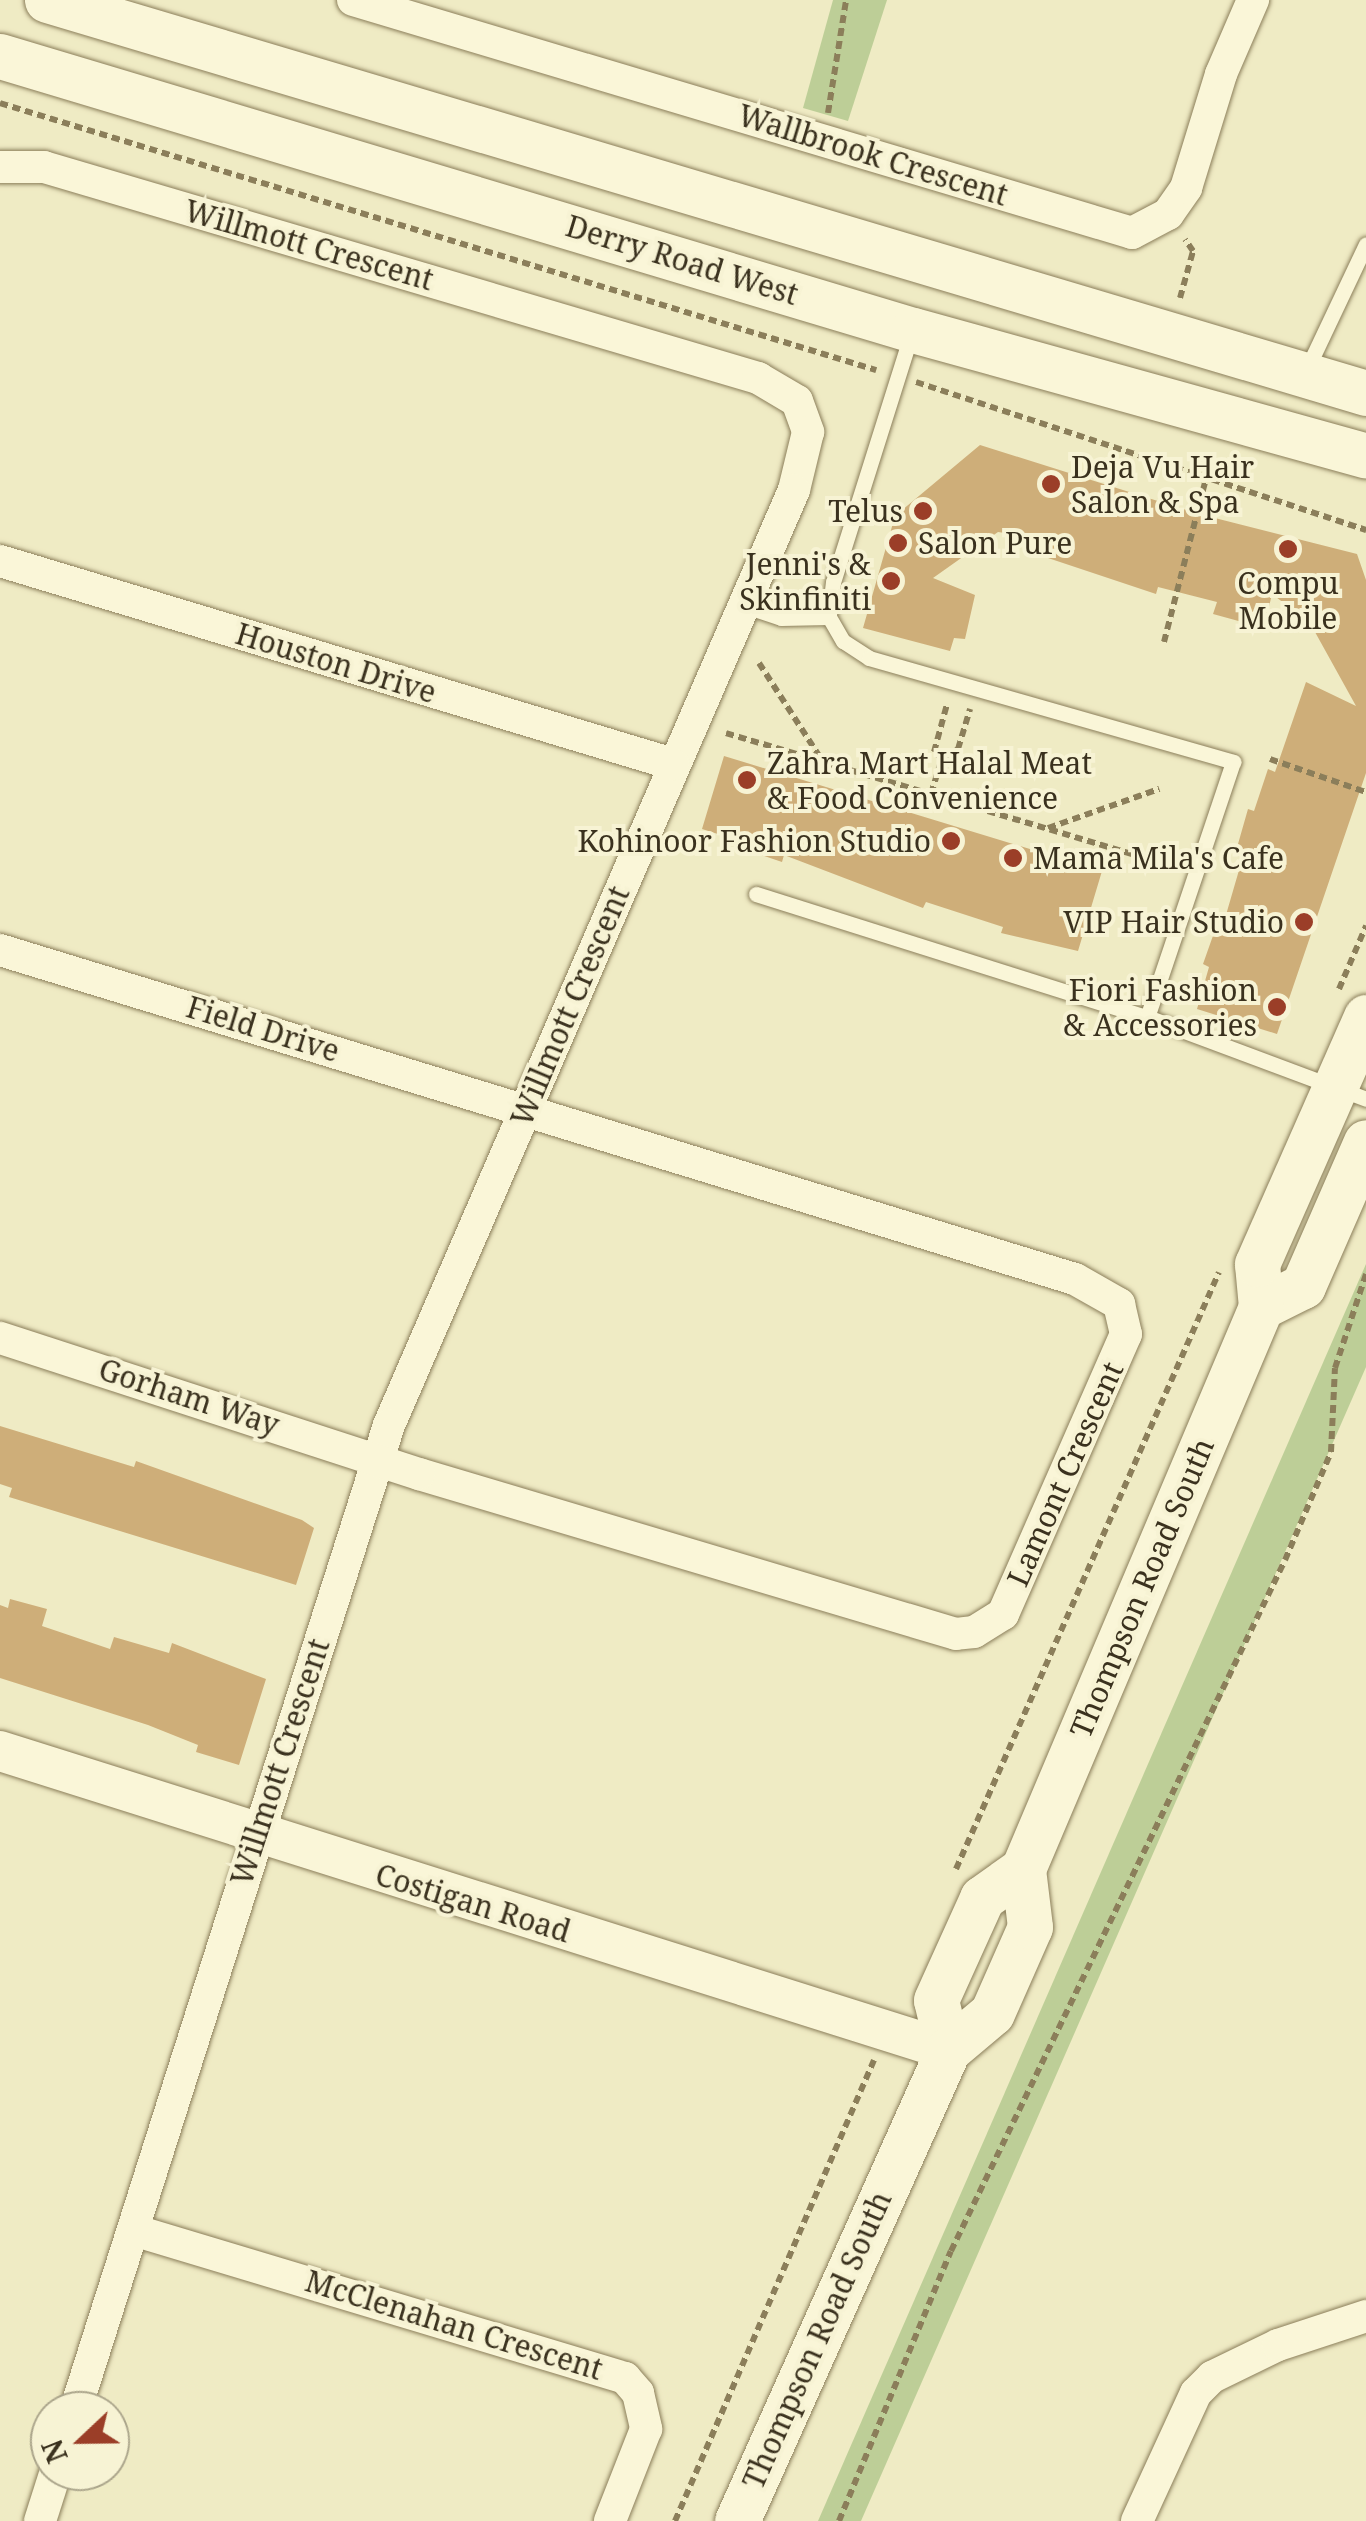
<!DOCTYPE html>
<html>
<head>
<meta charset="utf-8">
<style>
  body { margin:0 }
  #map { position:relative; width:1366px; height:2521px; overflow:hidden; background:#efebc4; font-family:"Noto Serif",serif }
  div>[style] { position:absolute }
  .green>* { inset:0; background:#bdce97 }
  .building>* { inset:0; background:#ceae79 }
  .path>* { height:6px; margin-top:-3px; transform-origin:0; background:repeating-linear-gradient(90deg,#8b7e5a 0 8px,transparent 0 13px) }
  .roads { filter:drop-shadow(0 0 2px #8b7e5a) drop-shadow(0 0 2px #8b7e5a) }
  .service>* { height:15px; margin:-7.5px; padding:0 7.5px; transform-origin:7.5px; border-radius:7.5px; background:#faf6d8 }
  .minor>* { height:32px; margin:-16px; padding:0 16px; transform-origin:16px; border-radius:16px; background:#faf6d8 }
  .tertiary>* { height:40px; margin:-20px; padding:0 20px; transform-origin:20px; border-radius:20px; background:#faf6d8 }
  .secondary>* { height:45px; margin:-22.5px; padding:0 22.5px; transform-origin:22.5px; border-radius:22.5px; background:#faf6d8 }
  .dots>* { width:28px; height:28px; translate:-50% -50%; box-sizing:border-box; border:5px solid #f7f3d4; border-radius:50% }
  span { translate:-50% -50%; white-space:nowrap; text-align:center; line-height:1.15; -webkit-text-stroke:8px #f7f3d4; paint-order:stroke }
  .street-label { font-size:30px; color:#3a311e }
  .poi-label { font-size:30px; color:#3a311e }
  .left { translate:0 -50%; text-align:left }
  .right { translate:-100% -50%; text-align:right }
  .north { position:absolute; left:30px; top:2391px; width:100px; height:100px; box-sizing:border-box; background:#f7f3d4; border:2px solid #aba58b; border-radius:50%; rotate:248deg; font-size:28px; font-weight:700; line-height:40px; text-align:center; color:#3a311e }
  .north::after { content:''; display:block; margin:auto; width:35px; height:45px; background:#9b3e28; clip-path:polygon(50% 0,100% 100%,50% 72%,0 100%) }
</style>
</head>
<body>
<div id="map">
  <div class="green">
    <div style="clip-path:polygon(833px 0,887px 0,848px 121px,803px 108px)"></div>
    <div style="clip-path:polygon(1366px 1264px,1366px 1367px,861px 2521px,818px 2521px)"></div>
  </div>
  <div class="building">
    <div style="clip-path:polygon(980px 445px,1199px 514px,1357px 554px,1366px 580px,1366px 773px,1277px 1034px,1197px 1009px,1209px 967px,1203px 964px,1215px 930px,1221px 932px,1244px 853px,1236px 851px,1248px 809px,1254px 811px,1268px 769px,1275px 772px,1306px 682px,1356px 706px,1310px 623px,1272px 594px,1264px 628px,1213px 614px,1217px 602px,1158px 587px,1156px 594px,1033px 553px,1036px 537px,998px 532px,933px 578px,975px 595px,965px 639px,954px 638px,950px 651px,863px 628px,895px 516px)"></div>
    <div style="clip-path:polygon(724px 756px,1102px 871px,1078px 951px,1001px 933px,1003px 927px,926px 902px,923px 908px,784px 855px,782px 862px,738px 847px,740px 841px,702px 829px)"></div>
    <div style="clip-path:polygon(0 1426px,134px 1467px,136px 1461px,302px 1520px,314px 1528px,296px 1585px,9px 1497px,12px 1488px,0 1484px)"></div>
    <div style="clip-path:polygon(10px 1599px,47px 1609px,42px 1626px,110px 1649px,114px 1637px,169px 1653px,172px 1643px,266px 1679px,239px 1765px,196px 1752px,198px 1745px,148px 1725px,0 1678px,0 1605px,8px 1608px)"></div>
  </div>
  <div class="path">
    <div style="left:0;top:103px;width:916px;rotate:16.95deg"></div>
    <div style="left:828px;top:113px;width:114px;rotate:-80.9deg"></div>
    <div style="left:1180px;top:298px;width:49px;rotate:-74.5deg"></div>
    <div style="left:1193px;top:251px;width:14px;rotate:-124deg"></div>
    <div style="left:916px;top:382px;width:474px;rotate:18.2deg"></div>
    <div style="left:1164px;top:642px;width:165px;rotate:-75.6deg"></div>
    <div style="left:759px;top:663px;width:114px;rotate:57.1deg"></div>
    <div style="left:726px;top:733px;width:436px;rotate:16.6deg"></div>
    <div style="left:942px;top:758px;width:10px;rotate:-143deg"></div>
    <div style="left:934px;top:752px;width:50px;rotate:-74.8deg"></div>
    <div style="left:1270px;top:759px;width:102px;rotate:19deg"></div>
    <div style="left:931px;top:794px;width:38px;rotate:-73deg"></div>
    <div style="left:942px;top:758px;width:18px;rotate:-29deg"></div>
    <div style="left:958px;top:749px;width:42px;rotate:-73.3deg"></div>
    <div style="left:1048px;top:828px;width:118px;rotate:-19.4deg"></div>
    <div style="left:1339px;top:989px;width:69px;rotate:-66.8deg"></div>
    <div style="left:956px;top:1869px;width:652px;rotate:-66.22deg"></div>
    <div style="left:675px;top:2521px;width:502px;rotate:-66.65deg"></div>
    <div style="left:839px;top:2521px;width:292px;rotate:-67.5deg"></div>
    <div style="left:951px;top:2251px;width:767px;rotate:-64.2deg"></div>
    <div style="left:1285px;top:1560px;width:117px;rotate:-66.9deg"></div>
    <div style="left:1331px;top:1452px;width:84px;rotate:-87.3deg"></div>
    <div style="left:1335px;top:1368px;width:99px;rotate:-71.7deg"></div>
  </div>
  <div class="roads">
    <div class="service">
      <div style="left:911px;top:335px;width:259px;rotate:107.5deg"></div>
      <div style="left:833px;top:582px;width:35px;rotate:97deg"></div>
      <div style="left:829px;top:617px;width:28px;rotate:60deg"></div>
      <div style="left:843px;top:641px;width:31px;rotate:33deg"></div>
      <div style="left:869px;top:658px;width:379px;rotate:15.9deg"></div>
      <div style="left:1233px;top:762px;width:269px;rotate:108.6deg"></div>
      <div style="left:1306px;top:371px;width:140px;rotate:-64.7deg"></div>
      <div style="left:742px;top:605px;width:41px;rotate:18.4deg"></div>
      <div style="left:781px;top:618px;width:48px;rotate:-1.2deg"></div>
      <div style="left:756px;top:894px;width:410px;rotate:17.5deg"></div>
      <div style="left:1147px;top:1017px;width:234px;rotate:20.5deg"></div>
    </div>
    <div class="minor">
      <div style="left:353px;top:0;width:813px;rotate:16.65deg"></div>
      <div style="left:1132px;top:233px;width:41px;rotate:-27.8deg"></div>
      <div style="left:1168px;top:214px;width:32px;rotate:-55deg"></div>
      <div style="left:1186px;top:188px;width:119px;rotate:-72.9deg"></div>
      <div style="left:1221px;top:74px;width:81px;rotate:-66.6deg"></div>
      <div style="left:0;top:167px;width:44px"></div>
      <div style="left:44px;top:167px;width:745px;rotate:16.46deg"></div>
      <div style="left:758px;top:378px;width:45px;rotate:30.5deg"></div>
      <div style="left:797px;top:401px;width:33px;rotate:70deg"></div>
      <div style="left:808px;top:432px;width:60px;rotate:103.6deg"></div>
      <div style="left:794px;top:490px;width:1019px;rotate:113.42deg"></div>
      <div style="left:389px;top:1425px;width:1035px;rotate:107.66deg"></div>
      <div style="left:0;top:561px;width:703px;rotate:16.79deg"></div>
      <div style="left:0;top:950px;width:1124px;rotate:17.02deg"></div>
      <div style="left:1075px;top:1279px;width:51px;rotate:29.6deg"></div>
      <div style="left:1119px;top:1304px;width:31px;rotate:77deg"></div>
      <div style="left:1126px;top:1334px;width:306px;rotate:113.7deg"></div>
      <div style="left:1003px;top:1614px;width:34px;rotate:148deg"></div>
      <div style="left:974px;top:1632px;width:18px;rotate:174deg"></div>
      <div style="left:956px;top:1634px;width:560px;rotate:-163.41deg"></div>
      <div style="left:419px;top:1474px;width:441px;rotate:-162deg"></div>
      <div style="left:133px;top:2230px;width:514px;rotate:16.74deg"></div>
      <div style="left:625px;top:2378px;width:20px;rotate:49deg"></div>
      <div style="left:638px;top:2393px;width:37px;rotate:77deg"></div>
      <div style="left:646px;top:2429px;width:99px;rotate:111.4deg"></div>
      <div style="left:40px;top:2521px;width:52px;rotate:-72.3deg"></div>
      <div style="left:1137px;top:2521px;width:141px;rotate:-65.3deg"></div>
      <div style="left:1196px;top:2393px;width:23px;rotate:-45deg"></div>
      <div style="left:1212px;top:2377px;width:73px;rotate:-25.9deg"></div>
      <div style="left:1278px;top:2345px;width:93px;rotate:-18.2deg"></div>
    </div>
    <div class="tertiary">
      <div style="left:0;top:1751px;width:994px;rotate:17.51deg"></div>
    </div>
    <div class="secondary">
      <div style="left:47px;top:0;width:1376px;rotate:16.59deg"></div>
      <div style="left:0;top:56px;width:953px;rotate:16.71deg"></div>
      <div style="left:913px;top:330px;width:470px;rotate:15.5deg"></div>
      <div style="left:1261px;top:1307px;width:47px;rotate:-26.6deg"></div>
      <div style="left:1303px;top:1286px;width:157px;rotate:-66.4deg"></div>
      <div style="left:948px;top:2050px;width:51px;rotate:-103.5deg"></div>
      <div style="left:936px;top:2000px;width:112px;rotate:-65.7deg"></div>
      <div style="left:982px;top:1898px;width:50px;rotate:-35.3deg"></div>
      <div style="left:737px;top:2521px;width:516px;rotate:-65.87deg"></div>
      <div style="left:948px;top:2050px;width:57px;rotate:-40.1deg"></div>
      <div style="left:992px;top:2013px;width:94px;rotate:-66.2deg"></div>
      <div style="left:1030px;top:1927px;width:58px;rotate:-96.9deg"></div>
      <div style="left:1023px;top:1869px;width:610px;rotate:-67.05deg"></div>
      <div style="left:1261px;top:1307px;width:43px;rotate:-95.3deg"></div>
      <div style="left:1257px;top:1264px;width:270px;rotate:-66.2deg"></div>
    </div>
  </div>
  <div class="dots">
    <div style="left:1051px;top:484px;background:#9b3e28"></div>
    <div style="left:923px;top:511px;background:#9b3e28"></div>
    <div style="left:898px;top:543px;background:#9b3e28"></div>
    <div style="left:1288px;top:549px;background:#9b3e28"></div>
    <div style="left:891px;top:581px;background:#9b3e28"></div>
    <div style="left:747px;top:780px;background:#9b3e28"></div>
    <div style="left:951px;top:841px;background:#9b3e28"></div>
    <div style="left:1013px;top:858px;background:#9b3e28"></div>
    <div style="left:1304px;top:922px;background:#9b3e28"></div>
    <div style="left:1277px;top:1007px;background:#9b3e28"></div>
  </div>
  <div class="street-label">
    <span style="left:873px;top:155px;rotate:17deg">Wallbrook Crescent</span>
    <span style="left:309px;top:245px;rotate:16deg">Willmott Crescent</span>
    <span style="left:682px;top:260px;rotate:17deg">Derry Road West</span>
    <span style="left:336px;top:663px;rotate:17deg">Houston Drive</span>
    <span style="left:570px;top:1006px;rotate:-67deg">Willmott Crescent</span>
    <span style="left:263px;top:1029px;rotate:17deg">Field Drive</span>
    <span style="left:189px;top:1397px;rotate:18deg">Gorham Way</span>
    <span style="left:1065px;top:1474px;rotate:-66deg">Lamont Crescent</span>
    <span style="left:1142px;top:1588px;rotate:-67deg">Thompson Road South</span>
    <span style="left:280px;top:1762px;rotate:-72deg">Willmott Crescent</span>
    <span style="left:473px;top:1903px;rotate:17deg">Costigan Road</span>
    <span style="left:454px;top:2325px;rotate:17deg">McClenahan Crescent</span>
    <span style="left:817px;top:2340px;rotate:-66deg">Thompson Road South</span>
  </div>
  <div class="poi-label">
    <span class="left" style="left:1071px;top:484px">Deja Vu Hair<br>Salon &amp; Spa</span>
    <span class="right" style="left:903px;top:511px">Telus</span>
    <span class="left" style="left:918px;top:543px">Salon Pure</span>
    <span class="right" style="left:871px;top:581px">Jenni's &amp;<br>Skinfiniti</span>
    <span style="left:1288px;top:600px">Compu<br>Mobile</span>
    <span class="left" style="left:767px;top:780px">Zahra Mart Halal Meat<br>&amp; Food Convenience</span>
    <span class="right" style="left:931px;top:841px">Kohinoor Fashion Studio</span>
    <span class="left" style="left:1033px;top:858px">Mama Mila's Cafe</span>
    <span class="right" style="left:1284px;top:922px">VIP Hair Studio</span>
    <span class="right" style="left:1257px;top:1007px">Fiori Fashion<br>&amp; Accessories</span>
  </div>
  <div class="north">N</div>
</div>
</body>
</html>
